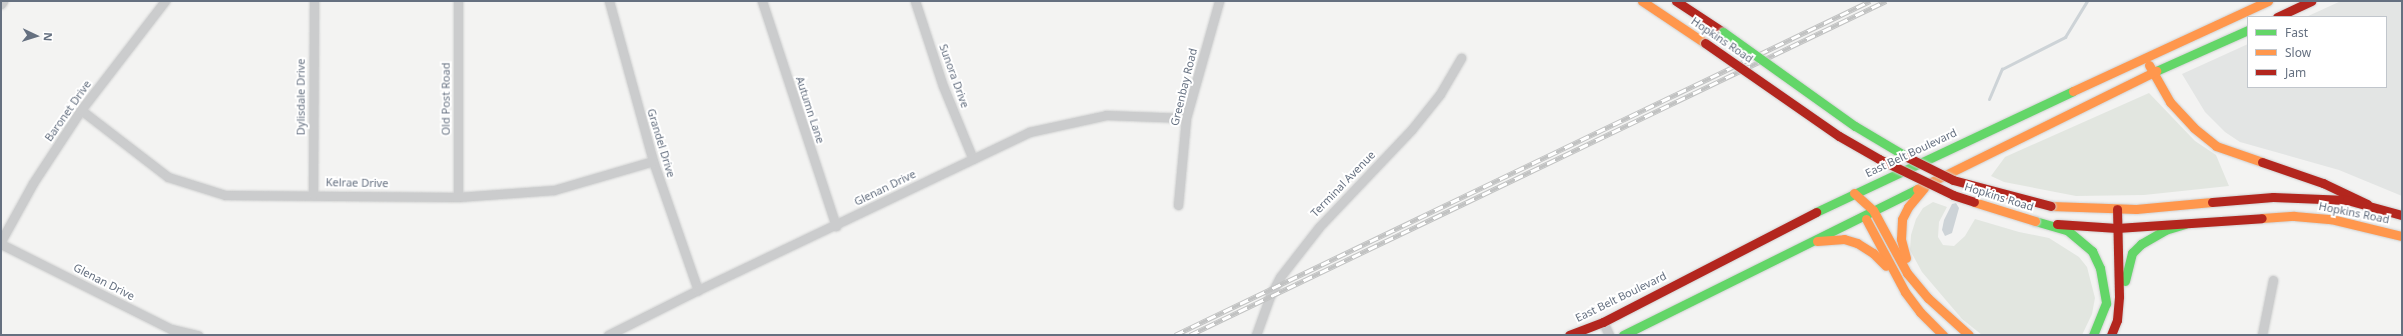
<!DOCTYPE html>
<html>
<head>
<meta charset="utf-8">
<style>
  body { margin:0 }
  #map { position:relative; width:2403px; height:336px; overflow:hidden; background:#f3f3f2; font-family:"Noto Sans",sans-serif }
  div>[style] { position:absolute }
  .built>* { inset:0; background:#e3e5e4 }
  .green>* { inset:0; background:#e2e6e0 }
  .water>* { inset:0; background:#cdd3d7 }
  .stream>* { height:3px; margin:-1.5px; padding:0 1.5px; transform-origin:1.5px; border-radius:1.5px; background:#cdd3d7 }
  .roads { filter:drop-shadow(0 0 1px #d0d1d1) drop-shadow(0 0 1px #d0d1d1) }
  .street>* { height:9px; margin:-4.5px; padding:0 4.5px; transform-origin:4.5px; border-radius:4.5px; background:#cbcccd }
  .fast>* { height:9px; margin:-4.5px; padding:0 4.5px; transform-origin:4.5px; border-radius:4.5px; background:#63d668 }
  .slow>* { height:9px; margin:-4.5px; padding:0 4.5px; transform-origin:4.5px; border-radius:4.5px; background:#ff974d }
  .jam>* { height:9px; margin:-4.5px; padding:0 4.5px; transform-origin:4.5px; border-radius:4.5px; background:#b3261e }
  .rail>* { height:4.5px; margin-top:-2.25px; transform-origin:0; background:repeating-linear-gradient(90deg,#fff 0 9px,#c1c2c2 0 18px); box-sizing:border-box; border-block:1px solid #c1c2c2 }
  .bridges { filter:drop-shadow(0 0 1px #d0d1d1) drop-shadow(0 0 1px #d0d1d1) }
  .fast-bridge>* { height:9px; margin:-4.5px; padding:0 4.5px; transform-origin:4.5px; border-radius:4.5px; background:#63d668 }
  .slow-bridge>* { height:9px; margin:-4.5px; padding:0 4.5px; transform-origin:4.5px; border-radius:4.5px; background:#ff974d }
  .jam-bridge>* { height:9px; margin:-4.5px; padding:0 4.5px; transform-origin:4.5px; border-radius:4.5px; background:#b3261e }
  span { translate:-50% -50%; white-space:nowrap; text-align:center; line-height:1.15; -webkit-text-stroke:4px #fff; paint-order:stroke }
  .street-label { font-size:11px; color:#657080 }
  .frame { position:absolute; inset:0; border:2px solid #657080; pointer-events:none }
  .legend { position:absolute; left:2247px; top:16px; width:140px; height:72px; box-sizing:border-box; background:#fff; border:1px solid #c1c6cc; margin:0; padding:5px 7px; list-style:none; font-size:12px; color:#657080 }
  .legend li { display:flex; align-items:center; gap:8px; height:20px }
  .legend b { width:20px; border:1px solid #c1c6cc }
  .north { position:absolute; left:16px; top:16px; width:40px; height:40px; -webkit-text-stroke:3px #fff; paint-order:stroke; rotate:94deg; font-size:11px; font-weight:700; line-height:16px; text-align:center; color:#657080 }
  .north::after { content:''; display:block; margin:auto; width:14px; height:18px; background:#657080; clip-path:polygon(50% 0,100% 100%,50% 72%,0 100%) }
</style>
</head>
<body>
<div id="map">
  <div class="built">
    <div style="clip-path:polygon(2341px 1px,2402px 1px,2402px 196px,2339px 170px,2240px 142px,2225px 132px,2205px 112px,2182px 74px,2248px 44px,2248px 87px,2386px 87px,2386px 17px,2306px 17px)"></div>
  </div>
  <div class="green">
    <div style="clip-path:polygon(2149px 93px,2195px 141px,2216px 155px,2229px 186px,2144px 195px,2076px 196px,2004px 182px,1991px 176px,2005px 157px)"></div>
    <div style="clip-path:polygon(1933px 202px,1947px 207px,1939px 222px,1938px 237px,1943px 245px,1954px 246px,1965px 236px,1975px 219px,2019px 232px,2049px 238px,2079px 257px,2087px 267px,2095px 298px,2092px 314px,2082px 335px,1982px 335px,1962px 319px,1922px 272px,1910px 250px,1911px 235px,1916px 219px,1923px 208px)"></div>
  </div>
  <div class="water">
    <div style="clip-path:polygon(1956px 203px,1959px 208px,1952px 233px,1945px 236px,1942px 230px,1944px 220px,1952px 204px)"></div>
  </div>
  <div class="stream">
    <div style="left:1989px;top:99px;width:33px;rotate:-67deg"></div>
    <div style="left:2002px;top:69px;width:71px;rotate:-26.9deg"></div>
    <div style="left:2065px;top:37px;width:42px;rotate:-58.6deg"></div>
  </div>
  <div class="roads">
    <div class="street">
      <div style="left:458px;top:1px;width:196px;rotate:90deg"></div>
      <div style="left:609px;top:1px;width:166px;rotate:74.6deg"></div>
      <div style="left:653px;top:161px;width:137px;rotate:70.8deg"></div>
      <div style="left:762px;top:1px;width:237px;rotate:71.8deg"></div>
      <div style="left:915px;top:1px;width:89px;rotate:71.8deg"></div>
      <div style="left:943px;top:86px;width:79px;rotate:67.7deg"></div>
      <div style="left:1px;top:4px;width:4px;rotate:-56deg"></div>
      <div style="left:81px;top:110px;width:110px;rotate:37.6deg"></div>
      <div style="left:168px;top:177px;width:60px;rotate:17.5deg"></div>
      <div style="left:225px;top:195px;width:233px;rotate:0.5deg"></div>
      <div style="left:458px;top:197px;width:96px;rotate:-4.2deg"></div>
      <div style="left:554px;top:190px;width:103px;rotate:-16.3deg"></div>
      <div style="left:313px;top:194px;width:193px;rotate:-89.7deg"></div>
      <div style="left:1178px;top:205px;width:87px;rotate:-84.7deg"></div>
      <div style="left:1186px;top:118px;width:122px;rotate:-74.2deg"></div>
      <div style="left:1px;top:241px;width:66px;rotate:-61.1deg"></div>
      <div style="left:33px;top:183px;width:87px;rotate:-56.7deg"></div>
      <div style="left:81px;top:110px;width:138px;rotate:-52.4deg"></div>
      <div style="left:1px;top:244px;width:190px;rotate:26.6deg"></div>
      <div style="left:171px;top:329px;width:28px;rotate:13deg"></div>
      <div style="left:1603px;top:322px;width:14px;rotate:65deg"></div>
      <div style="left:608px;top:335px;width:101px;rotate:-26.6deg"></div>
      <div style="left:698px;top:290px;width:367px;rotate:-25.5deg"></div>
      <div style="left:1029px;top:132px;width:79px;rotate:-12.4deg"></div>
      <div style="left:1106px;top:115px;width:80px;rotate:2.1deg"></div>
      <div style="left:1256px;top:335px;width:41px;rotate:-70.3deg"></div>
      <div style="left:1270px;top:296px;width:21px;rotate:-62deg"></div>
      <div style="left:1280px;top:277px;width:63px;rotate:-52deg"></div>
      <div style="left:1319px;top:227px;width:135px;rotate:-46.5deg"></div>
      <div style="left:1412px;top:129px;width:45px;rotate:-51.3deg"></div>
      <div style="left:1440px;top:94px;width:42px;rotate:-59.7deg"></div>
      <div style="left:2262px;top:335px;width:56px;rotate:-78.7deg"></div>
    </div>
    <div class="fast">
      <div style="left:2156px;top:71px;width:101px;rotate:-24deg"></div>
      <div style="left:1816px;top:212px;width:284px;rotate:-25.2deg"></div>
      <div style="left:2035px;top:221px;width:33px;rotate:16deg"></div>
      <div style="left:2067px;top:230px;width:33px;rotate:40deg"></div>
      <div style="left:2092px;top:251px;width:19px;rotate:65deg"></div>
      <div style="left:2100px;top:268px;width:36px;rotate:80deg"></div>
      <div style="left:2106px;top:303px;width:35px;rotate:112deg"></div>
      <div style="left:2125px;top:281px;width:29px;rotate:-76deg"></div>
      <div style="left:2132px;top:253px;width:13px;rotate:-45deg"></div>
      <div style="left:2141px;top:244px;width:28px;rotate:-30deg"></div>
      <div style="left:2165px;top:230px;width:21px;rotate:-17deg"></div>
      <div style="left:1623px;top:335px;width:328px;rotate:-26.4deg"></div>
    </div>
    <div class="slow">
      <div style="left:1642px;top:1px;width:76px;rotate:33.7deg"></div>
      <div style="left:2149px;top:65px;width:43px;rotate:60.4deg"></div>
      <div style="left:2170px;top:102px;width:35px;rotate:47deg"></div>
      <div style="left:2194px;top:128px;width:28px;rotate:39deg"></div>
      <div style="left:2216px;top:146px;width:49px;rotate:19.2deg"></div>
      <div style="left:2073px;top:91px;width:215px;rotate:-24.8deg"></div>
      <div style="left:1917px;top:189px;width:267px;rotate:-26.3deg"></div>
      <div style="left:1854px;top:193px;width:25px;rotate:42deg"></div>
      <div style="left:1873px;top:210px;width:72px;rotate:61.6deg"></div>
      <div style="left:1907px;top:273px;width:33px;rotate:50deg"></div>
      <div style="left:1928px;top:298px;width:55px;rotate:42.1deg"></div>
      <div style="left:2051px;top:206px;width:85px;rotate:2deg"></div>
      <div style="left:2136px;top:209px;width:76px;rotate:-5.3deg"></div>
      <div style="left:2262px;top:218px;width:32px;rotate:-4deg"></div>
      <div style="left:2294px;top:216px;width:37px;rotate:5deg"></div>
      <div style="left:2331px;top:219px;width:73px;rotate:13.5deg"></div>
      <div style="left:1866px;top:219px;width:83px;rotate:61.9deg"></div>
      <div style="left:1905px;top:292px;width:25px;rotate:53deg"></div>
      <div style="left:1920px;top:312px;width:33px;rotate:45deg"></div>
      <div style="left:1817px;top:241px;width:27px;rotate:-4deg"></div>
      <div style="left:1844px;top:239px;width:14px;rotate:17deg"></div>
      <div style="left:1857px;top:243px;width:19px;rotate:32deg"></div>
      <div style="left:1873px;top:253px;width:18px;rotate:45deg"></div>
      <div style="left:1906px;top:258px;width:20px;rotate:-105deg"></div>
      <div style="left:1901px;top:239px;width:20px;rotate:-87deg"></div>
      <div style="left:1902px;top:219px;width:13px;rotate:-63deg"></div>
      <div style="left:1908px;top:207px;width:25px;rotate:-50deg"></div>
    </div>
    <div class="jam">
      <div style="left:1676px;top:1px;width:56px;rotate:33.4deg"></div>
      <div style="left:2277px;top:17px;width:38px;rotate:-25deg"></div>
      <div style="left:2262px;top:162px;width:65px;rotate:19deg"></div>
      <div style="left:2323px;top:183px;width:49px;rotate:25.5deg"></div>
      <div style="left:2212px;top:202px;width:61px;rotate:-4.7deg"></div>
      <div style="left:2273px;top:197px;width:74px;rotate:2.3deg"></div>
      <div style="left:2347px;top:200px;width:57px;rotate:15.3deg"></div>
      <div style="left:2057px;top:224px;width:60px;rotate:3.8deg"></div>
      <div style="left:2117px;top:228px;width:145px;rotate:-3.9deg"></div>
      <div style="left:1569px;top:335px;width:36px;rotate:-21deg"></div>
      <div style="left:1603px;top:322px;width:240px;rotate:-27.3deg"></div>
      <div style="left:2111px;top:335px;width:16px;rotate:-68deg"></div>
      <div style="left:2117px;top:320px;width:24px;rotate:-85deg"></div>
      <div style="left:2119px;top:296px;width:87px;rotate:-91.3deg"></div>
    </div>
  </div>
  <div class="rail">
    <div style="left:1175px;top:335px;width:771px;rotate:-25.67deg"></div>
    <div style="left:1190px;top:335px;width:772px;rotate:-25.64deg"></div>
  </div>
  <div class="bridges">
    <div class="fast-bridge">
      <div style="left:1723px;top:32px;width:162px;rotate:35.5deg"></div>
      <div style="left:1855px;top:126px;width:61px;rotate:30.8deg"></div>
    </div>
    <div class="slow-bridge">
      <div style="left:1974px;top:202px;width:64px;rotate:17.3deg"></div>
    </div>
    <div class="jam-bridge">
      <div style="left:1705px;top:43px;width:163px;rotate:34.8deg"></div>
      <div style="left:1839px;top:136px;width:46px;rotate:29.9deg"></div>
      <div style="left:1879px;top:159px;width:82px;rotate:25.9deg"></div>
      <div style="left:1953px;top:195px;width:22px;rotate:18deg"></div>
      <div style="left:1907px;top:157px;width:51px;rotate:26.6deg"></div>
      <div style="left:1953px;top:180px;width:101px;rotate:14.9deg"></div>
    </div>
  </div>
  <div class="street-label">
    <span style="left:1722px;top:40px;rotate:34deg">Hopkins Road</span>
    <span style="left:954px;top:76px;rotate:70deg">Sunora Drive</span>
    <span style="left:1184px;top:87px;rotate:-76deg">Greenbay Road</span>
    <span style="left:301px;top:97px;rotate:-90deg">Dylisdale Drive</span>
    <span style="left:446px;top:99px;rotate:-90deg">Old Post Road</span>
    <span style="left:810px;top:110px;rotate:72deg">Autumn Lane</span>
    <span style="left:68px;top:111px;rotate:-55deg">Baronet Drive</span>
    <span style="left:661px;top:143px;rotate:73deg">Grandel Drive</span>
    <span style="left:1911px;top:153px;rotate:-25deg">East Belt Boulevard</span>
    <span style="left:357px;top:183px;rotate:1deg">Kelrae Drive</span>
    <span style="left:1343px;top:184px;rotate:-46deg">Terminal Avenue</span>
    <span style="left:885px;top:188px;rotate:-26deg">Glenan Drive</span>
    <span style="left:1999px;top:197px;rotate:17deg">Hopkins Road</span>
    <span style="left:2354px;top:213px;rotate:11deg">Hopkins Road</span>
    <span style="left:104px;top:282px;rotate:27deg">Glenan Drive</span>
    <span style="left:1621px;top:297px;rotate:-26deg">East Belt Boulevard</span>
  </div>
  <div class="frame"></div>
  <ul class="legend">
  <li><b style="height:5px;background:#63d668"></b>Fast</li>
  <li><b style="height:5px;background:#ff974d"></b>Slow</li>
  <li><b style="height:5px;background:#b3261e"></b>Jam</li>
  </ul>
  <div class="north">N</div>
</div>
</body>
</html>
